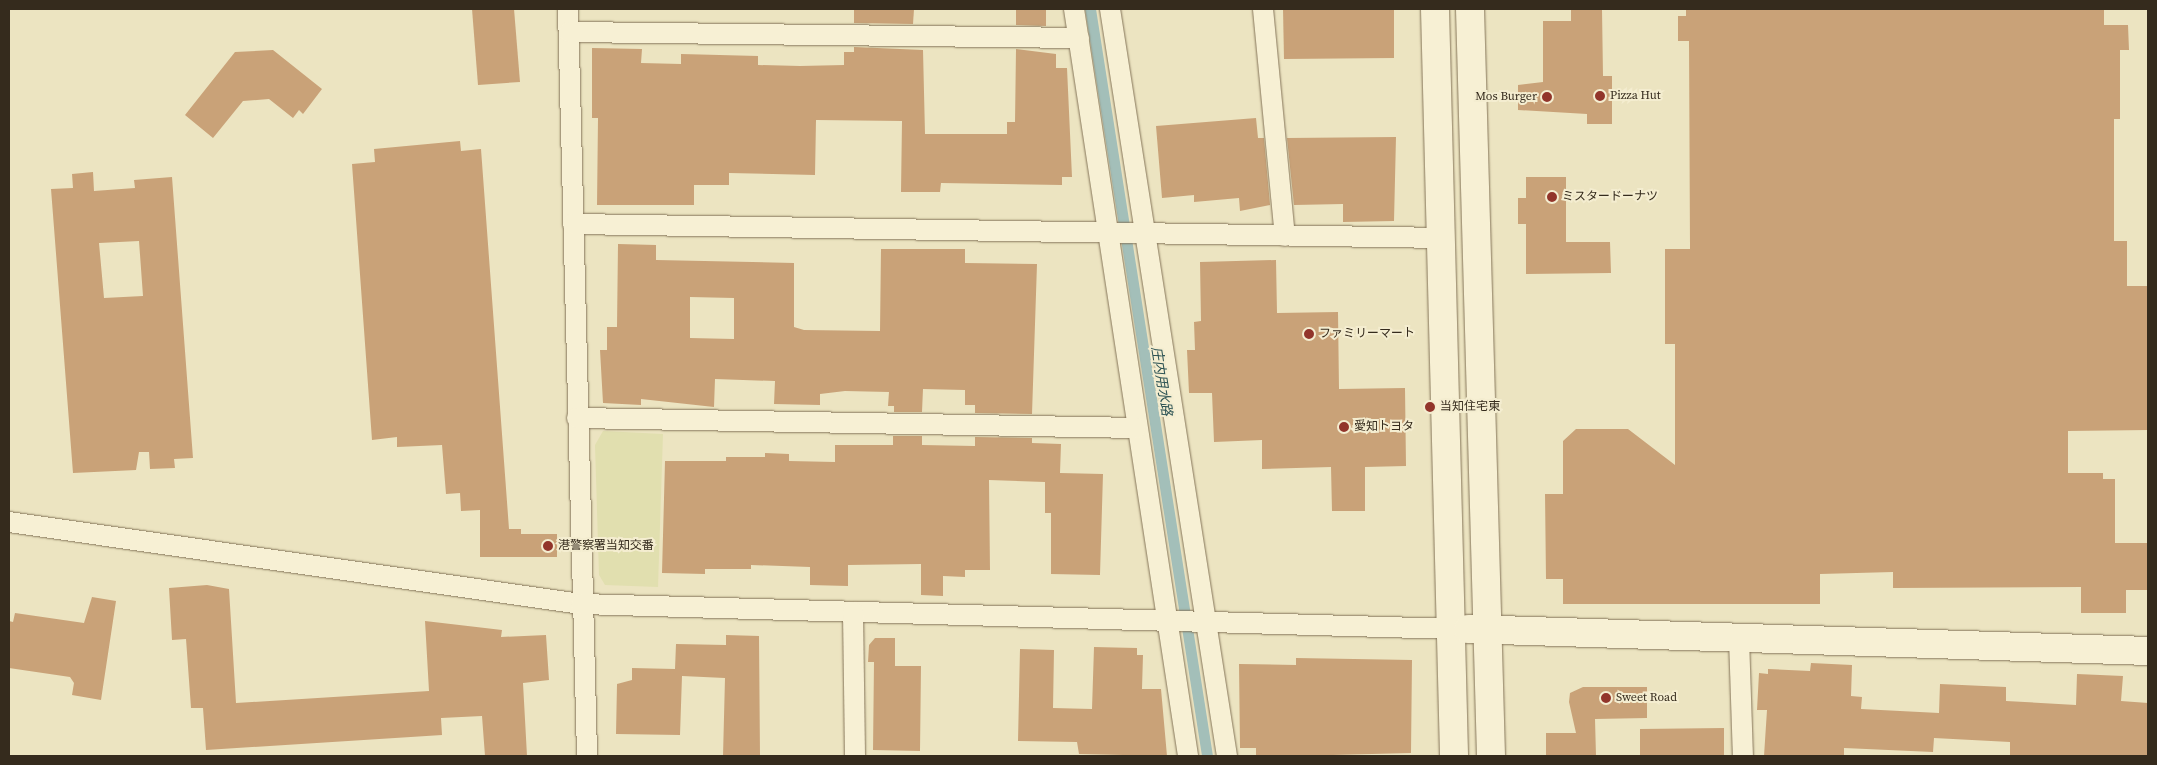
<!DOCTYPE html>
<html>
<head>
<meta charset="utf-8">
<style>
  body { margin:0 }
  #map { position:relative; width:2157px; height:765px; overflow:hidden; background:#ece4c1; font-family:"Source Serif 4","Noto Sans JP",serif }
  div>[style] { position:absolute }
  .farmland>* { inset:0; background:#e1dfaf }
  .water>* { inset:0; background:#a3bfb9 }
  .building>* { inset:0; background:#c9a278 }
  .roads { filter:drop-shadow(0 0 1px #857559) drop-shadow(0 0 1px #857559) }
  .street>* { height:20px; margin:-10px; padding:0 10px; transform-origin:10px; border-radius:10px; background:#f7f0d4 }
  .secondary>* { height:28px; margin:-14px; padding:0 14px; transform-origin:14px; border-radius:14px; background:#f7f0d4 }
  .dots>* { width:14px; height:14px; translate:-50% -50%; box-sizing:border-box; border:2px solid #f4edd0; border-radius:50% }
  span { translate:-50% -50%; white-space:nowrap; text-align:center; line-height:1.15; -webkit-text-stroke:4px #f4edd0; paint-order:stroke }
  .poi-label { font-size:12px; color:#352b1d }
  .left { translate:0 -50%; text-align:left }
  .right { translate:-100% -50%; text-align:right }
  .water-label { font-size:14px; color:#2d5354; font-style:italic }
  .frame { position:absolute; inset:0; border:10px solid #352b1d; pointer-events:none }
</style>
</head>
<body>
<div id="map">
  <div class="farmland">
    <div style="clip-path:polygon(603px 431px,663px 434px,658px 587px,605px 585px,599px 575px,595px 445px)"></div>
  </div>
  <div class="water">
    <div style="clip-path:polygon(1085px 9px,1096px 9px,1213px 756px,1202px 756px)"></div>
  </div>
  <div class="building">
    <div style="clip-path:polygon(472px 9px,514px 9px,520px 82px,478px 85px)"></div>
    <div style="clip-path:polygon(854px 9px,914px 9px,913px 24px,854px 23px)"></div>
    <div style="clip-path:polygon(1016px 9px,1046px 9px,1046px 26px,1016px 25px)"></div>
    <div style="clip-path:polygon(1283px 9px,1394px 9px,1394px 58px,1284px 59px)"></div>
    <div style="clip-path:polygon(1571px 9px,1602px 9px,1603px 76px,1612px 76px,1612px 124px,1587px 124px,1587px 114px,1518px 110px,1518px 85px,1543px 82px,1543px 21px,1571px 21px)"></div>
    <div style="clip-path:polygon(1686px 9px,2104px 9px,2104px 25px,2128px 25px,2129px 50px,2120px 50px,2120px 119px,2114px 119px,2114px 241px,2127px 241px,2127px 286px,2148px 286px,2148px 430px,2068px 431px,2068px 473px,2103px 473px,2103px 479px,2115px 479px,2115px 543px,2148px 543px,2148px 590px,2126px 590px,2126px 613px,2081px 613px,2081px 587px,1893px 588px,1893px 572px,1820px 574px,1820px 604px,1563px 604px,1563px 579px,1546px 579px,1545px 494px,1563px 494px,1563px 441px,1576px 429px,1628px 429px,1675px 465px,1675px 344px,1665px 344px,1665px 249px,1690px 249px,1689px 41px,1678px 41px,1678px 16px,1686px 16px)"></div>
    <div style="clip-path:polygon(854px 47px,923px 50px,925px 134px,1007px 134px,1007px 122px,1015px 122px,1016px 49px,1056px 54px,1056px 68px,1067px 68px,1072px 177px,1062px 177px,1062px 185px,941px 183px,940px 192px,901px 192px,902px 121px,816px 120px,815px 175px,729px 173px,729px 185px,694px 185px,694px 205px,597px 205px,598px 118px,592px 118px,592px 48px,642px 49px,641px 63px,681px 64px,681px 54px,758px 56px,758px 65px,800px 66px,844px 65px,844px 52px,854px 52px)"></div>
    <div style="clip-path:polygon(273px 50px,322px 89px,303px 114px,299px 110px,293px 118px,269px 99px,243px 101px,213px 138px,185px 115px,235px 52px)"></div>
    <div style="clip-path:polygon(1256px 118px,1258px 138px,1264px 138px,1270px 205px,1240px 211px,1239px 198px,1194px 202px,1194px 195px,1162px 198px,1156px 126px)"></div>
    <div style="clip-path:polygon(1396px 137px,1394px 221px,1343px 222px,1343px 204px,1294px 205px,1287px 138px)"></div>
    <div style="clip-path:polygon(460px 141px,461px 151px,481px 149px,509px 529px,521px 529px,521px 534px,557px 534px,557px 557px,480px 557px,480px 510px,461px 511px,460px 493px,446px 494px,442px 445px,397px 447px,397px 437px,372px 440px,352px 164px,375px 162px,374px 149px)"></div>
    <div style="clip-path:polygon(evenodd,93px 172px,94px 191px,135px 188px,134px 180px,172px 177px,193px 458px,174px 459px,175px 468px,150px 469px,149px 452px,139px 452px,136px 470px,73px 473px,51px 189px,73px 188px,72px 174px,93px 172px,139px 241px,143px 296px,104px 298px,99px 243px,139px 241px)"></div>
    <div style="clip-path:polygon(1526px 177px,1566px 177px,1566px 242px,1610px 242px,1611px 273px,1526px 274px,1526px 224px,1518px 224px,1518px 198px,1526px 198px)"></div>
    <div style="clip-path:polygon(evenodd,618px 244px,656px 245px,656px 260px,794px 263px,794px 327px,804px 330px,880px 331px,881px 249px,965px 249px,965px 263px,1037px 264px,1032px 414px,975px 413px,975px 405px,965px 405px,965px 390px,923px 389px,922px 412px,894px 412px,894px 406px,888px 406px,889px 392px,845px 391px,820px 394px,820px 405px,774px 404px,775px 381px,715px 379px,714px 407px,641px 399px,641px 405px,603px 403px,600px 350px,607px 350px,607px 327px,617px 327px,618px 244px,690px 297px,734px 298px,734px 339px,690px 338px,690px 297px)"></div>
    <div style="clip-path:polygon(1276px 260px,1277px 313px,1338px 312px,1339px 389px,1405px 388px,1406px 466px,1365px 467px,1365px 511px,1332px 511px,1331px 467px,1262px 469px,1262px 440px,1214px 442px,1212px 393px,1189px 393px,1187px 350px,1195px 350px,1194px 322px,1201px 321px,1200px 262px)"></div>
    <div style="clip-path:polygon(893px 436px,922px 436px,922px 445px,975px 446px,975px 437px,1032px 438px,1032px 443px,1061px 444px,1060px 473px,1103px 474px,1100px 575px,1051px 574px,1051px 513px,1045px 513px,1045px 482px,989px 480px,990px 570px,965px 570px,965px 577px,943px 576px,943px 596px,921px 595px,921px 564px,848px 565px,848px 586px,810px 585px,810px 567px,751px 565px,751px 569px,705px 569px,705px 574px,662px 573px,665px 461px,726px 461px,726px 457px,765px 457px,765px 453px,789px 454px,789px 461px,835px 462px,835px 445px,893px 445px)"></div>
    <div style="clip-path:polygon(207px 585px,229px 589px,236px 703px,429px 691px,425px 621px,502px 630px,501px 637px,546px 635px,549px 680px,523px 683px,527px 756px,485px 756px,482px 716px,441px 718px,442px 735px,206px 750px,203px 708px,191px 708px,186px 639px,172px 640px,169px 588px)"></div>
    <div style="clip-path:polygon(92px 597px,116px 601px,101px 700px,72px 695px,74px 683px,70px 677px,9px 668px,9px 621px,13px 622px,15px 613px,84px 623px)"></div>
    <div style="clip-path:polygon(726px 635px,759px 636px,760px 756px,723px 756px,725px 678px,682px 676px,680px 735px,616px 734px,617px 684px,632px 680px,632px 668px,675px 669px,676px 644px,726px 645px)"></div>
    <div style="clip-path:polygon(875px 638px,895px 638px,895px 666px,921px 666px,920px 751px,873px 750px,874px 662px,868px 662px,869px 645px)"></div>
    <div style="clip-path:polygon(1094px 647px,1137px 648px,1137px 655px,1143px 655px,1142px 689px,1161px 689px,1167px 756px,1079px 754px,1077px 742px,1018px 741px,1020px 649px,1054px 650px,1053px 708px,1092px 709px)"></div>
    <div style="clip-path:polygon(1296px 658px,1412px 660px,1411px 753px,1294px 756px,1256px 755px,1256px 748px,1240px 748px,1239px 664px,1296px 665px)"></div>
    <div style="clip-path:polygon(1811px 663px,1852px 665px,1851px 696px,1862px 697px,1861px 709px,1939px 713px,1940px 684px,2006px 687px,2006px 701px,2076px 705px,2077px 674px,2123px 676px,2121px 701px,2148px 703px,2148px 756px,2010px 756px,2010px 742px,1934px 738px,1933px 752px,1844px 748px,1844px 756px,1764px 756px,1767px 710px,1757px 710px,1759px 673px,1768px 674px,1768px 669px,1810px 671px)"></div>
    <div style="clip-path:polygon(1583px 687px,1647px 687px,1647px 718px,1595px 719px,1596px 756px,1546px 756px,1546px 733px,1576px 733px,1569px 702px,1570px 693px)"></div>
    <div style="clip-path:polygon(1724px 728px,1724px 756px,1640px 756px,1640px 729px)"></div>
  </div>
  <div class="roads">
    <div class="street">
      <div style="left:568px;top:9px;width:747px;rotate:88.54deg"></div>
      <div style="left:1074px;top:9px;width:756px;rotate:81.32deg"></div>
      <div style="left:1110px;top:9px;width:756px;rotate:81.1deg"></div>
      <div style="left:1263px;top:9px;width:228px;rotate:84.5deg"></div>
      <div style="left:569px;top:32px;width:510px;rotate:0.67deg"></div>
      <div style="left:573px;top:224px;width:868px;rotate:0.92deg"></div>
      <div style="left:577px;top:418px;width:559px;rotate:1.02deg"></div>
      <div style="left:9px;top:522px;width:578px;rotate:8.16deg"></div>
      <div style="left:581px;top:604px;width:871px;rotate:1.64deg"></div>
      <div style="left:853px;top:612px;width:144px;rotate:89.2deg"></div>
      <div style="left:1739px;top:638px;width:118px;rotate:88.1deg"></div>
    </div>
    <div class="secondary">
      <div style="left:1435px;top:9px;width:747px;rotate:88.54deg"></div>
      <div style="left:1470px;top:9px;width:747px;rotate:88.39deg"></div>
      <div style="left:1468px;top:629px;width:680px;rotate:1.85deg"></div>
    </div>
  </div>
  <div class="dots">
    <div style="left:1600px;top:96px;background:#92352b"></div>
    <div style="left:1547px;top:97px;background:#92352b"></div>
    <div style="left:1552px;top:197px;background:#92352b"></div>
    <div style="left:1309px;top:334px;background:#92352b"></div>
    <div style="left:1430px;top:407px;background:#92352b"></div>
    <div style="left:1344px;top:427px;background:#92352b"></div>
    <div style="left:548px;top:546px;background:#92352b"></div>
    <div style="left:1606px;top:698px;background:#92352b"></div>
  </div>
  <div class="poi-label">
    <span class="left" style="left:1610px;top:96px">Pizza Hut</span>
    <span class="right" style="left:1537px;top:97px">Mos Burger</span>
    <span class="left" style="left:1562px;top:197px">ミスタードーナツ</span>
    <span class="left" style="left:1319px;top:334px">ファミリーマート</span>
    <span class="left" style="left:1440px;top:407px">当知住宅東</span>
    <span class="left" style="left:1354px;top:427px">愛知トヨタ</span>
    <span class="left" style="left:558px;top:546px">港警察署当知交番</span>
    <span class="left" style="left:1616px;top:698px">Sweet Road</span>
  </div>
  <div class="water-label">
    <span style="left:1162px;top:381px;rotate:81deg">庄内用水路</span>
  </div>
  <div class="frame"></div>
</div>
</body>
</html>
